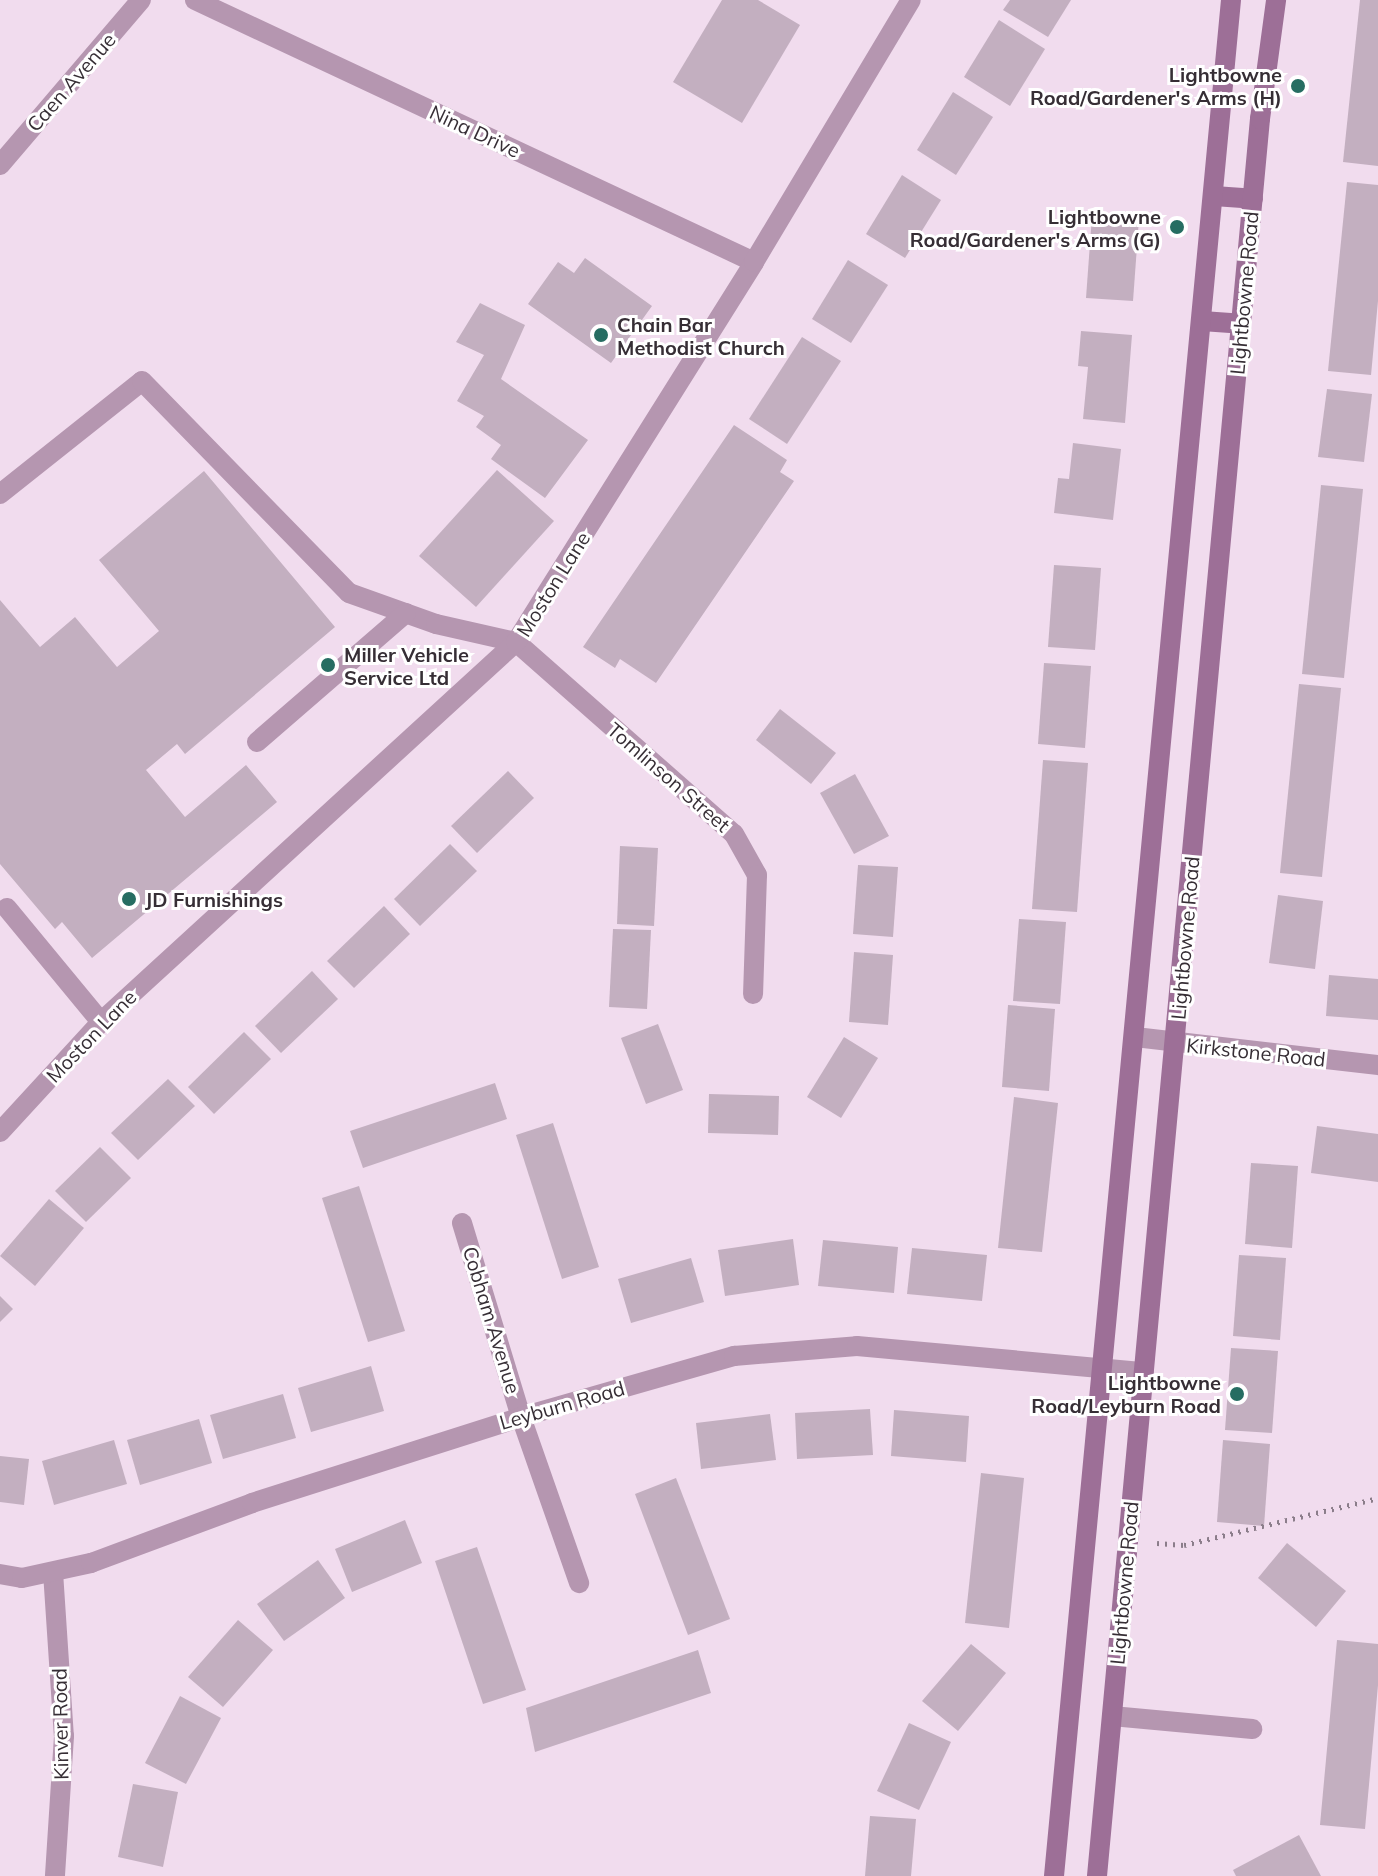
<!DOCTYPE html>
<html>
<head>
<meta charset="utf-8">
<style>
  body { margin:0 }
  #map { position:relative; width:1378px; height:1876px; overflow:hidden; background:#f1dcee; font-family:Mulish,sans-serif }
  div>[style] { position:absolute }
  .building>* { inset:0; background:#c3afc0 }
  .path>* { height:5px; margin-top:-2.5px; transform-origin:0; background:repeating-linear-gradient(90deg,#8b7d8a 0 2px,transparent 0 8px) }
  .service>* { height:20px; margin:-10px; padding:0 10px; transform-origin:10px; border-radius:10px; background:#b596b0 }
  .minor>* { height:20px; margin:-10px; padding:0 10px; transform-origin:10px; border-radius:10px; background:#b596b0 }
  .tertiary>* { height:20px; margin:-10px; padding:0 10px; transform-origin:10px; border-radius:10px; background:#b596b0 }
  .secondary>* { height:20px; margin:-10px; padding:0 10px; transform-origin:10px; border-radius:10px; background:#9d6f97 }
  .dots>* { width:22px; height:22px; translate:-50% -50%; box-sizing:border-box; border:4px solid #fff; border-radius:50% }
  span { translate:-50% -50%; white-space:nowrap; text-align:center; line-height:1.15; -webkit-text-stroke:6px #fff; paint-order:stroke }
  .poi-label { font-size:20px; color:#362e35; font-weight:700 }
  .right { translate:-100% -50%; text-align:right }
  .left { translate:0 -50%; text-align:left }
  .street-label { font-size:20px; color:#362e35 }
</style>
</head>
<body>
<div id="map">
  <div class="building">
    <div style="clip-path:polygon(722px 0,758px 0,800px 25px,742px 123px,673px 82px)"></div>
    <div style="clip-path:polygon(1010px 0,1071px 0,1048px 37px,1003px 10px)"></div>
    <div style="clip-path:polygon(1360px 0,1378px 0,1378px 166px,1343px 162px)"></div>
    <div style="clip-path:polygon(999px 20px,1045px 49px,1010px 106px,964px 77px)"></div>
    <div style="clip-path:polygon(953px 92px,993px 117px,956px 175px,917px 150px)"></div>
    <div style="clip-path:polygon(902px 175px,941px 200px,905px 258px,866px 234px)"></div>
    <div style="clip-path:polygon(1347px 182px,1378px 185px,1378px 301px,1371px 375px,1328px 371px)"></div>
    <div style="clip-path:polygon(1092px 216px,1139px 219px,1133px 301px,1086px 298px)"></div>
    <div style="clip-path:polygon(585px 258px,652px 306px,611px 363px,528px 304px,558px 262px,574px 273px)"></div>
    <div style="clip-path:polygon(848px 260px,888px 285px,851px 343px,812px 319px)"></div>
    <div style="clip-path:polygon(480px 303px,525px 325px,501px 379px,588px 440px,545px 498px,491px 459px,501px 445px,476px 427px,484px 416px,457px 401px,484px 355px,456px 342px)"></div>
    <div style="clip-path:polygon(1081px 331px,1132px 335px,1125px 423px,1083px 419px,1088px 367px,1078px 366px)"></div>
    <div style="clip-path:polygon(802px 337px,841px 361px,787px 444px,749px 419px)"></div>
    <div style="clip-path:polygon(1327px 389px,1372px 394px,1364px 462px,1318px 457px)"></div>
    <div style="clip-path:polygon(734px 425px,787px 460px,780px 472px,794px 481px,656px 683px,620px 659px,615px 668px,583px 647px)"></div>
    <div style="clip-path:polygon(1073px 443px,1121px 449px,1113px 520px,1054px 513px,1058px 478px,1069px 479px)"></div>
    <div style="clip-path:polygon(497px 470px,554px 521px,476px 607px,419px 556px)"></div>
    <div style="clip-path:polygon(204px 471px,335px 627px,185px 754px,177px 744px,146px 770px,185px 817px,246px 765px,277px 802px,92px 958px,62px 922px,55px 929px,0 864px,0 600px,40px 647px,75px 617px,117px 667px,159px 631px,99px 560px)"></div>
    <div style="clip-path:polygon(1321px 485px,1363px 489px,1344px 678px,1302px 674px)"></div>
    <div style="clip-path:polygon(1054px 565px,1101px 568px,1095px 650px,1048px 647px)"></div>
    <div style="clip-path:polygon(1044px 663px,1091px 666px,1085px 748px,1038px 744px)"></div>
    <div style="clip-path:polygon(1299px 684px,1341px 688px,1322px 877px,1280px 873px)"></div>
    <div style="clip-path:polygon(780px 709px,836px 753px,811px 784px,756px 740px)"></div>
    <div style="clip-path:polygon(1043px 760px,1088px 763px,1077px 912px,1032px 909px)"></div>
    <div style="clip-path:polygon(508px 771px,534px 798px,477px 853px,451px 826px)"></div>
    <div style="clip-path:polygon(855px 774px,889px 836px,854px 854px,820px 793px)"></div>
    <div style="clip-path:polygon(450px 844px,477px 871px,420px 926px,394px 899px)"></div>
    <div style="clip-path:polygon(620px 846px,658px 848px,654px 926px,617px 924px)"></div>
    <div style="clip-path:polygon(858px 865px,898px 867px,893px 937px,853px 934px)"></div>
    <div style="clip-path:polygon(1278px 895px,1323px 901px,1315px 969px,1269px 963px)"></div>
    <div style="clip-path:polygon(384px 906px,410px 934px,354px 988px,327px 961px)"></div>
    <div style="clip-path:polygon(1019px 919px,1066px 922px,1060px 1004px,1013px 1001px)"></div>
    <div style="clip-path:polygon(613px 929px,651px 930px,647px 1009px,609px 1007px)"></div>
    <div style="clip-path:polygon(854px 952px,893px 955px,888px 1025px,849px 1022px)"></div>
    <div style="clip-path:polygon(312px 971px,338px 999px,281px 1053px,255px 1026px)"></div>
    <div style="clip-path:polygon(1329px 975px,1378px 979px,1378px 1020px,1326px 1016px)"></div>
    <div style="clip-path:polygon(1008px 1005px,1055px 1009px,1049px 1091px,1002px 1087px)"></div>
    <div style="clip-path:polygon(658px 1024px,683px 1090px,646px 1104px,621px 1038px)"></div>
    <div style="clip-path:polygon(244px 1032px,271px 1059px,214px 1114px,188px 1087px)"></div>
    <div style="clip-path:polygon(844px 1037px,878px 1058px,841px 1118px,807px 1097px)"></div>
    <div style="clip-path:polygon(168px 1079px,195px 1106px,138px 1160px,111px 1133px)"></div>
    <div style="clip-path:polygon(495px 1083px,507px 1119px,363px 1168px,350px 1131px)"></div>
    <div style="clip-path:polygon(709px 1094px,779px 1096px,778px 1135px,708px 1133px)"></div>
    <div style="clip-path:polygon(1014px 1097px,1058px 1103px,1042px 1252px,998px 1248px)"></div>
    <div style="clip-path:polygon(553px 1123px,599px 1267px,562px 1279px,516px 1135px)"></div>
    <div style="clip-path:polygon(1317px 1126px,1378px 1134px,1378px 1182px,1311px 1173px)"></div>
    <div style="clip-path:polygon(100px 1147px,131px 1178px,86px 1222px,55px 1191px)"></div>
    <div style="clip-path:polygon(1251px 1163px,1298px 1166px,1292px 1248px,1245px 1244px)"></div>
    <div style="clip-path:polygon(359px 1186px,405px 1331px,368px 1342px,322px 1198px)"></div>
    <div style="clip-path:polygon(49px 1199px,84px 1228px,35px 1286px,0 1256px)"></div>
    <div style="clip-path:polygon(793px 1239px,799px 1285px,725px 1296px,718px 1250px)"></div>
    <div style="clip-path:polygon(823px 1240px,898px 1247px,894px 1293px,818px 1286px)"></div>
    <div style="clip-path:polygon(912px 1248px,987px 1255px,982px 1301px,907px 1294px)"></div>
    <div style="clip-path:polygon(1239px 1255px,1286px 1258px,1280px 1340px,1233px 1336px)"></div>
    <div style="clip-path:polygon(691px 1258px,704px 1302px,631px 1323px,618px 1279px)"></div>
    <div style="clip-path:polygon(0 1296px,13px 1309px,0 1322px)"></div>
    <div style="clip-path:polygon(1231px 1348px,1278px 1351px,1272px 1433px,1225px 1430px)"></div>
    <div style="clip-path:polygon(371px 1366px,384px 1411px,311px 1432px,298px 1388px)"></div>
    <div style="clip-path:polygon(283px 1394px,296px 1438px,223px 1459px,210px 1415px)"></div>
    <div style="clip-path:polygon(870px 1409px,873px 1455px,797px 1459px,795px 1413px)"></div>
    <div style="clip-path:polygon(894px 1410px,969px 1416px,966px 1462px,891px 1456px)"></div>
    <div style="clip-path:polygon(770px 1414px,776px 1460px,701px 1469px,696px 1423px)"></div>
    <div style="clip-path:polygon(199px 1419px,212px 1463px,140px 1485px,127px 1440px)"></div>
    <div style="clip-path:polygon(114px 1440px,127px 1484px,54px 1505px,42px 1461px)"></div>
    <div style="clip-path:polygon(1223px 1440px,1270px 1444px,1264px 1526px,1217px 1522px)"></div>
    <div style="clip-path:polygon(0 1456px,29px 1459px,24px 1505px,0 1502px)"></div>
    <div style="clip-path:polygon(981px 1473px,1024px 1478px,1009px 1628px,965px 1623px)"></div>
    <div style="clip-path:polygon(676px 1478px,730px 1619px,688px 1635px,635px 1494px)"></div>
    <div style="clip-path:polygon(405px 1520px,422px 1563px,352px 1592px,335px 1549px)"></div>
    <div style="clip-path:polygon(1287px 1543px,1346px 1591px,1316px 1627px,1258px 1578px)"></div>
    <div style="clip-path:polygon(477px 1547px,526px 1690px,483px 1704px,435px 1561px)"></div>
    <div style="clip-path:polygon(318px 1560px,345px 1598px,284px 1641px,257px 1604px)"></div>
    <div style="clip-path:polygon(238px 1620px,273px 1650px,223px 1707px,188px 1677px)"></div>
    <div style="clip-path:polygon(1337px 1640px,1378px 1644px,1378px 1685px,1365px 1829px,1320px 1825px)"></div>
    <div style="clip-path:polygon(971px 1644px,1006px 1673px,958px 1731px,922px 1701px)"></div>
    <div style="clip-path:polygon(698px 1650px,711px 1693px,535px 1752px,526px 1708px)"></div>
    <div style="clip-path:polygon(180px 1696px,221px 1718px,186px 1784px,145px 1763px)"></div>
    <div style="clip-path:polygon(909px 1723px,951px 1742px,919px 1810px,877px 1791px)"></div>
    <div style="clip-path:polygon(133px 1784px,178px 1792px,163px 1867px,118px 1857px)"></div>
    <div style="clip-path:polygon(870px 1816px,916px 1819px,911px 1876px,865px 1876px)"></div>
    <div style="clip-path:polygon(1299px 1835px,1321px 1876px,1236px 1876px,1233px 1870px)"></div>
  </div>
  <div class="path">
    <div style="left:1157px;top:1543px;width:27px;rotate:4deg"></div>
    <div style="left:1184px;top:1545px;width:200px;rotate:-13.6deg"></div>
  </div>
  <div class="service">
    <div style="left:0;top:494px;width:181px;rotate:-38.5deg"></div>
    <div style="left:142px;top:381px;width:296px;rotate:45.7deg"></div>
    <div style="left:349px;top:593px;width:92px;rotate:19.6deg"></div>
    <div style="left:436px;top:624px;width:82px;rotate:12.7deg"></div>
    <div style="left:257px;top:742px;width:197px;rotate:-40.9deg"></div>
    <div style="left:1112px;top:1716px;width:141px;rotate:5.3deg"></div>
  </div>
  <div class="minor">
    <div style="left:195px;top:0;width:617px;rotate:25.11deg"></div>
    <div style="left:0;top:165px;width:217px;rotate:-49.5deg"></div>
    <div style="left:516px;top:642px;width:290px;rotate:41.4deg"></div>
    <div style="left:734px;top:834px;width:47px;rotate:60.7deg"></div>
    <div style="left:757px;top:875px;width:119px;rotate:91.9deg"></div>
    <div style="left:7px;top:908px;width:148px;rotate:50.5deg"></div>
    <div style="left:1135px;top:1037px;width:245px;rotate:6.6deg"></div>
    <div style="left:462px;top:1223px;width:203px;rotate:73.1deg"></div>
    <div style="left:521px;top:1417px;width:176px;rotate:70.7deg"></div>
    <div style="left:53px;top:1572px;width:164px;rotate:86.2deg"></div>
    <div style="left:64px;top:1736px;width:140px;rotate:93.7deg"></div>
    <div style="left:0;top:1574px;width:22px;rotate:10deg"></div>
    <div style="left:22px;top:1578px;width:71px;rotate:-12.3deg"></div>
    <div style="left:91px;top:1563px;width:172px;rotate:-20.4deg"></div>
    <div style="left:252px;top:1503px;width:282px;rotate:-17.7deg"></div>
    <div style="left:521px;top:1417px;width:222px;rotate:-16deg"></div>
    <div style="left:734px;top:1356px;width:123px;rotate:-4.6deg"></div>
    <div style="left:857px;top:1346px;width:288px;rotate:5.2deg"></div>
  </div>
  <div class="tertiary">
    <div style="left:0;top:1132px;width:149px;rotate:-47.4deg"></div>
    <div style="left:101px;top:1022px;width:563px;rotate:-42.48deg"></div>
    <div style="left:516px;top:642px;width:448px;rotate:-57.9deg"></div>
    <div style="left:754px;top:262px;width:305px;rotate:-59.1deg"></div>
  </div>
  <div class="secondary">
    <div style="left:1214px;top:196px;width:39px;rotate:4deg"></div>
    <div style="left:1202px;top:321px;width:39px;rotate:4deg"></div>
    <div style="left:1054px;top:1876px;width:1884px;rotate:-84.61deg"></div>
    <div style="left:1097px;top:1876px;width:1765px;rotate:-84.7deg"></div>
    <div style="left:1260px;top:119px;width:120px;rotate:-82.3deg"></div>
  </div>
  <div class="dots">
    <div style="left:1298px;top:86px;background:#266d62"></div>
    <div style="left:1177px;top:227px;background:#266d62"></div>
    <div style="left:601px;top:335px;background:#266d62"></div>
    <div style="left:328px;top:665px;background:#266d62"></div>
    <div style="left:129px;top:899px;background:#266d62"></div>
    <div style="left:1237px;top:1394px;background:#266d62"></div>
  </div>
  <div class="poi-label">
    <span class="right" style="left:1282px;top:86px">Lightbowne<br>Road/Gardener's Arms (H)</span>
    <span class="right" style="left:1161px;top:228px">Lightbowne<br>Road/Gardener's Arms (G)</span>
    <span class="left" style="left:617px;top:336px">Chain Bar<br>Methodist Church</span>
    <span class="left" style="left:344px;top:666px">Miller Vehicle<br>Service Ltd</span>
    <span class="left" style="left:145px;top:899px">JD Furnishings</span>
    <span class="right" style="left:1221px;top:1394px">Lightbowne<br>Road/Leyburn Road</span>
  </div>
  <div class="street-label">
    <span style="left:71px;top:82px;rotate:-49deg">Caen Avenue</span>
    <span style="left:475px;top:131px;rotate:25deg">Nina Drive</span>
    <span style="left:1244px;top:293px;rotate:-85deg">Lightbowne Road</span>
    <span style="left:553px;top:584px;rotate:-58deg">Moston Lane</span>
    <span style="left:669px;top:777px;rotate:41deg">Tomlinson Street</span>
    <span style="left:1185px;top:938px;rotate:-85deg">Lightbowne Road</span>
    <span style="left:91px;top:1036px;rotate:-46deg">Moston Lane</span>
    <span style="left:1256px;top:1052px;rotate:6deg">Kirkstone Road</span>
    <span style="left:492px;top:1320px;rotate:73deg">Cobham Avenue</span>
    <span style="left:562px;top:1405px;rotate:-16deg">Leyburn Road</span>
    <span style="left:1124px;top:1583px;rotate:-85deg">Lightbowne Road</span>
    <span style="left:60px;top:1724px;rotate:-91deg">Kinver Road</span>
  </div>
</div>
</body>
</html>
